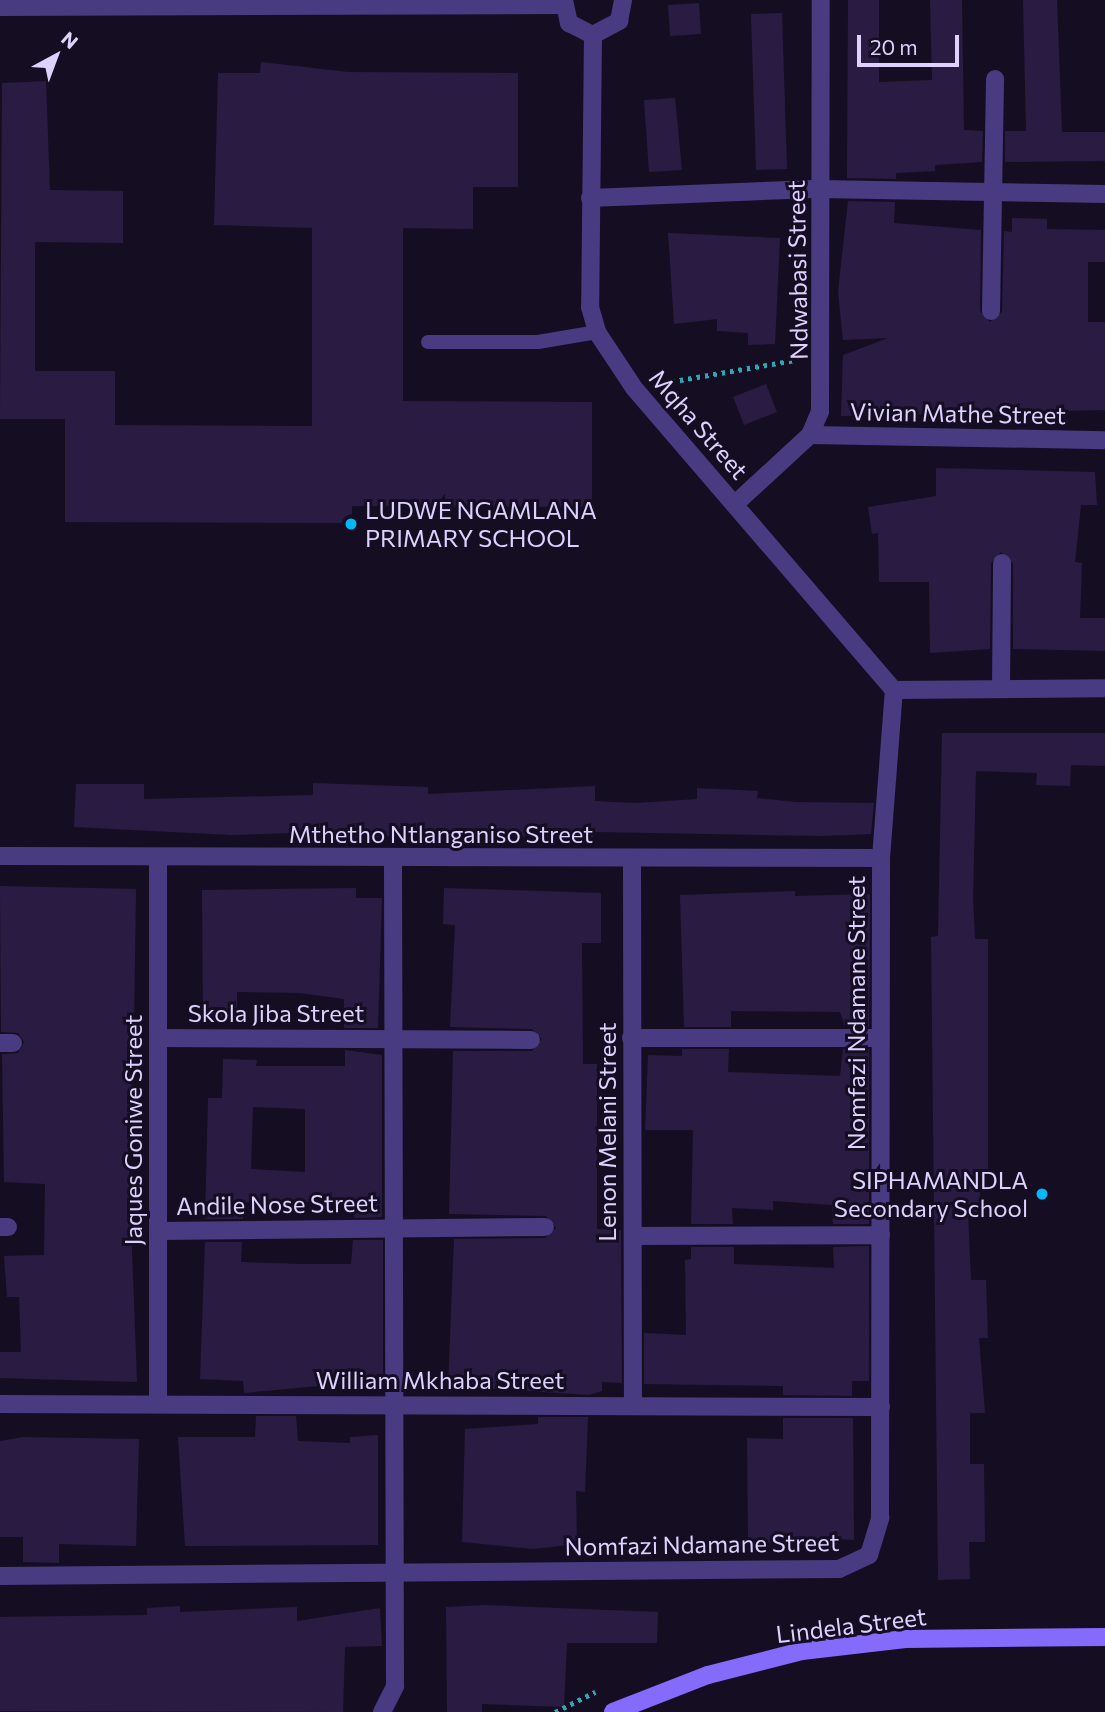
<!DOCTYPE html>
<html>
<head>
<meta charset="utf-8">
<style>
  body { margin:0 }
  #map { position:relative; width:1105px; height:1712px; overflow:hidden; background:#150e23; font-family:Commissioner,sans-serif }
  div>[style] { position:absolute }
  .building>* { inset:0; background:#2a1b43 }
  .path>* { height:4.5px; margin-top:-2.25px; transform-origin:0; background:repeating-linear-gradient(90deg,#31a5b2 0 3.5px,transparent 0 8.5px) }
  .lane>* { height:14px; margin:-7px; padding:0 7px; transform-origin:7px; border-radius:7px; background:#483b81 }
  .street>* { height:18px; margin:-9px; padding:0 9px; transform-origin:9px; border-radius:9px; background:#483b81 }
  .secondary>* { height:18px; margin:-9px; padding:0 9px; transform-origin:9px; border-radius:9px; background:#856bfb }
  .dots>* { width:19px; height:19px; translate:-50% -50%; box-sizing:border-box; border:4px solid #150e23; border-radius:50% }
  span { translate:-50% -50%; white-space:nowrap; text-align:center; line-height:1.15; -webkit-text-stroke:6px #150e23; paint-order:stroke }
  .street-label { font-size:24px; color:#ded1fe }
  .poi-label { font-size:24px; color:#ded1fe }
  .left { translate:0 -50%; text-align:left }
  .right { translate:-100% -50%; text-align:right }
  .north { position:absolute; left:21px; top:21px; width:70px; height:70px; -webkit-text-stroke:5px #150e23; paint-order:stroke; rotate:41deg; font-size:19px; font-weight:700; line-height:28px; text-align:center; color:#ded1fe }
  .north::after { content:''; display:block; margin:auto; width:24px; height:32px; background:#ded1fe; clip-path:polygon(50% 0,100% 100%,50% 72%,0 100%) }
  .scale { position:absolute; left:857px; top:35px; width:102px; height:32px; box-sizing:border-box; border:4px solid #ded1fe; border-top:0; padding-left:9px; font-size:21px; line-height:24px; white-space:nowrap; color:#ded1fe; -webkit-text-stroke:5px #150e23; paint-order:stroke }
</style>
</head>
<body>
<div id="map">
  <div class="building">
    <div style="clip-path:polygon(848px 0,879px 0,879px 82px,932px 80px,930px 0,962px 0,964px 130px,983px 131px,982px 162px,935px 165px,935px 171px,896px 173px,896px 179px,847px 178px)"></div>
    <div style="clip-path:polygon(1023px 0,1057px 0,1062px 132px,1105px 132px,1105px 161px,1005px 162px,1005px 131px,1026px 131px)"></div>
    <div style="clip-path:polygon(699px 3px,701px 34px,670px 36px,668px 5px)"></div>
    <div style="clip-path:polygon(782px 13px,787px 169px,756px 170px,751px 14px)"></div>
    <div style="clip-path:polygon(261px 62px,348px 72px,518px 73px,518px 187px,473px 187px,473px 229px,403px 228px,403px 401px,592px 402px,592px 507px,352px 506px,352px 523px,65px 522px,65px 419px,0 419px,2px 83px,46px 81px,50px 190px,123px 191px,123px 243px,35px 242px,35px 371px,115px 371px,115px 425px,312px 426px,312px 228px,214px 225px,218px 73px,260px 73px)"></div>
    <div style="clip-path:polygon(675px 98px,682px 170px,649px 172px,644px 100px)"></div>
    <div style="clip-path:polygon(848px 201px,895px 202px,894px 223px,981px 230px,980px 311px,990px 322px,1002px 312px,1004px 231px,1012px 232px,1012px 218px,1047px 219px,1047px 229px,1105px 230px,1105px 262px,1088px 262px,1088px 322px,1105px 322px,1105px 410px,841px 416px,843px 355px,888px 338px,843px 340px,838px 292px)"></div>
    <div style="clip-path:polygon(668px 233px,780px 238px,775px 344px,748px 345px,748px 333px,717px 331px,717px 319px,674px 324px)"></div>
    <div style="clip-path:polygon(766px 384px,777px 412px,744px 425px,733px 397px)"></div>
    <div style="clip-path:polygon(936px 468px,1095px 472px,1097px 505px,1081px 505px,1075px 562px,1082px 563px,1080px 618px,1105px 618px,1105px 651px,1013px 649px,1013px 563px,1001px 552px,991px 563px,990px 649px,930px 653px,929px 582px,879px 582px,878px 533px,872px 534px,868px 507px,936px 496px)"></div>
    <div style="clip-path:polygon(942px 733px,1105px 733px,1105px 766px,1071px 765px,1070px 786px,1036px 785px,1037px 773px,976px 771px,973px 898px,975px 939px,988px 939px,988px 1172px,980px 1172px,980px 1212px,968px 1212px,971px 1280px,986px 1280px,988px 1338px,979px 1338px,985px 1413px,970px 1413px,970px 1464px,984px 1464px,985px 1542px,969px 1542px,970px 1579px,938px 1580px,931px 937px,938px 936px)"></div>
    <div style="clip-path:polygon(313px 783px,428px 787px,428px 794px,595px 786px,595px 801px,636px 803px,697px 799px,697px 788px,758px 791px,757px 798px,796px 802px,874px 803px,871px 834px,823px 836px,594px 832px,594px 841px,429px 832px,354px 840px,354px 831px,231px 835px,74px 827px,76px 784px,144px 784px,144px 799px,313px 795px)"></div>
    <div style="clip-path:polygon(0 886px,136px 889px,134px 1025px,128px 1024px,134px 1119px,127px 1119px,137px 1382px,0 1378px,0 1352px,21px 1352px,19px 1297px,7px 1297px,4px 1256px,44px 1255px,45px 1184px,4px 1182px,2px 1054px,18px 1053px,24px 1042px,18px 1033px,1px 1032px)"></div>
    <div style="clip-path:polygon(356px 888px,356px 898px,382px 898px,378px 1028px,344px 1028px,344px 999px,300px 993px,237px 992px,237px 1019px,203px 1020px,202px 890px)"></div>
    <div style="clip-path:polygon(444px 888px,601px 893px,601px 943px,582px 943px,583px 1064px,597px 1064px,597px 1229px,621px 1230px,622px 1383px,602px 1382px,602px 1391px,589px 1395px,448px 1386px,454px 1239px,545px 1238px,556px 1228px,546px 1216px,449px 1214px,453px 1051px,532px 1051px,542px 1039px,532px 1029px,450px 1027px,455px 925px,443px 924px)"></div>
    <div style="clip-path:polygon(795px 891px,795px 896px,870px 894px,869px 1027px,845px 1027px,840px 1012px,731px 1011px,731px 1027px,684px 1027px,680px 895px)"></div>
    <div style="clip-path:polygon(682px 1049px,729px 1049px,728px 1072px,840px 1076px,843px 1049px,869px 1049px,869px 1224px,833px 1224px,832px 1205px,773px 1201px,773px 1210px,732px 1208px,733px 1224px,691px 1224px,693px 1130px,645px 1130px,648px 1055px,682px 1056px)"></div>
    <div style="clip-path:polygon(evenodd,345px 1050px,382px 1055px,382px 1217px,355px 1218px,349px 1202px,244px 1202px,243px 1219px,205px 1219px,208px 1098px,222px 1098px,223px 1059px,257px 1060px,256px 1066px,345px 1066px,345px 1050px,253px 1107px,305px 1109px,305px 1172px,251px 1169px,253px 1107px)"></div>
    <div style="clip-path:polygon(353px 1240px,383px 1240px,383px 1380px,244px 1393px,243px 1381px,200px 1379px,205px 1242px,242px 1242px,241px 1262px,303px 1264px,351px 1264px)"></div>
    <div style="clip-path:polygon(869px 1246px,869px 1381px,852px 1381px,852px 1396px,783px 1395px,783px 1386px,644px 1384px,644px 1333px,686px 1335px,685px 1260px,691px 1259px,691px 1247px,734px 1247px,734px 1264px,834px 1268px,833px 1247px)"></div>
    <div style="clip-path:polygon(256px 1416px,296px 1416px,298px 1441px,350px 1443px,350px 1437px,378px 1435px,378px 1545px,185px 1546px,178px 1437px,255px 1437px)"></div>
    <div style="clip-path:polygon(538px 1417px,588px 1417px,585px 1492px,576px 1491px,577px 1544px,533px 1549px,462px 1542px,465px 1429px,538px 1424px)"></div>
    <div style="clip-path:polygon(783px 1418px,853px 1418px,854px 1540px,815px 1538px,814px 1546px,748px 1541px,747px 1438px,783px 1439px)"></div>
    <div style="clip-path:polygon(23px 1437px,139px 1439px,136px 1546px,59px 1544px,59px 1563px,23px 1562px,23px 1537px,0 1537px,0 1441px)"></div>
    <div style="clip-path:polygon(486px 1605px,658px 1612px,657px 1643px,567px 1643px,564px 1707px,482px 1704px,482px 1712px,447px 1712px,446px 1607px)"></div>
    <div style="clip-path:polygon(180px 1606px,180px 1612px,297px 1607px,297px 1621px,380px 1608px,382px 1646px,345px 1647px,343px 1712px,0 1711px,0 1617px,147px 1615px,147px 1608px)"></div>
  </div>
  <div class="path">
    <div style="left:663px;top:383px;width:134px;rotate:-9.9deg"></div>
    <div style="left:555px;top:1712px;width:45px;rotate:-26.6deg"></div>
  </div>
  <div class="lane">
    <div style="left:428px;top:342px;width:110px"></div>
    <div style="left:538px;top:342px;width:60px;rotate:-9.6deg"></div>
  </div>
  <div class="street">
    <div style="left:564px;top:0;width:24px;rotate:78deg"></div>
    <div style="left:569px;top:23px;width:27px;rotate:27deg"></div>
    <div style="left:593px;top:35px;width:30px;rotate:-28deg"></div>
    <div style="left:619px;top:21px;width:21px;rotate:-79deg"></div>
    <div style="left:0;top:7px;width:563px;rotate:-0.2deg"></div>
    <div style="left:593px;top:35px;width:272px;rotate:90.6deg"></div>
    <div style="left:590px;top:307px;width:26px;rotate:74deg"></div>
    <div style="left:597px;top:332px;width:67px;rotate:56.5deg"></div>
    <div style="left:634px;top:388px;width:399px;rotate:49.3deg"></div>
    <div style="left:590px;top:198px;width:229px;rotate:-2.3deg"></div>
    <div style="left:819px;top:189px;width:286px;rotate:1deg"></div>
    <div style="left:991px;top:311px;width:232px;rotate:-89deg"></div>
    <div style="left:810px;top:435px;width:295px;rotate:1deg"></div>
    <div style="left:735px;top:504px;width:102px;rotate:-42.6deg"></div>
    <div style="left:810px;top:435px;width:25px;rotate:-67deg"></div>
    <div style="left:820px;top:412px;width:412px;rotate:-89.9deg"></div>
    <div style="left:1001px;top:687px;width:124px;rotate:-89.5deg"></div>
    <div style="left:894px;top:690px;width:211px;rotate:-0.5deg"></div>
    <div style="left:0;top:856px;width:881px;rotate:0.13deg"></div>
    <div style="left:158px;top:857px;width:546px;rotate:90deg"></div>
    <div style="left:632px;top:859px;width:546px;rotate:89.9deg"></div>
    <div style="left:158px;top:1038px;width:373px;rotate:0.3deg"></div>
    <div style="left:631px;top:1038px;width:249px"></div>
    <div style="left:0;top:1043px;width:13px"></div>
    <div style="left:0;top:1227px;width:8px"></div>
    <div style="left:158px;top:1231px;width:387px;rotate:-0.6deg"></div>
    <div style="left:633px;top:1236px;width:248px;rotate:-0.2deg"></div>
    <div style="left:0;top:1404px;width:881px;rotate:0.2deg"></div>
    <div style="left:0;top:1576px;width:839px;rotate:-0.48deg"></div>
    <div style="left:839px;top:1569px;width:33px;rotate:-25deg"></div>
    <div style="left:869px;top:1555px;width:39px;rotate:-73deg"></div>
    <div style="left:880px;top:1518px;width:660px;rotate:-89.91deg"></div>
    <div style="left:881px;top:858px;width:169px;rotate:-85.6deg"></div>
    <div style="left:382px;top:1712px;width:29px;rotate:-63deg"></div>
    <div style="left:395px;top:1686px;width:827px;rotate:-90.14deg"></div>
  </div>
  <div class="secondary">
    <div style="left:613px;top:1712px;width:102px;rotate:-21.3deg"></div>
    <div style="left:708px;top:1675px;width:97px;rotate:-14.3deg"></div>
    <div style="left:802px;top:1651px;width:104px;rotate:-6.6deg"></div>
    <div style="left:905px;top:1639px;width:200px;rotate:-0.6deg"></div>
  </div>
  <div class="dots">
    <div style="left:351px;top:524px;background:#06b7f6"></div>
    <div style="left:1042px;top:1194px;background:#06b7f6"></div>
  </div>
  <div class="street-label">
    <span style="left:797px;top:270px;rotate:-91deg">Ndwabasi Street</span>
    <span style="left:958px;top:413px;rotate:1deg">Vivian Mathe Street</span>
    <span style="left:699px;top:424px;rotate:49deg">Mqha Street</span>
    <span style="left:441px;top:834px">Mthetho Ntlanganiso Street</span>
    <span style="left:276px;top:1013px">Skola Jiba Street</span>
    <span style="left:856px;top:1013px;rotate:-90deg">Nomfazi Ndamane Street</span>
    <span style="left:133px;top:1130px;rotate:-90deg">Jaques Goniwe Street</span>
    <span style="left:607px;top:1132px;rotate:-90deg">Lenon Melani Street</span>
    <span style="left:277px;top:1204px;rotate:-1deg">Andile Nose Street</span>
    <span style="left:440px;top:1380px">William Mkhaba Street</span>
    <span style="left:702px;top:1544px;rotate:-1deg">Nomfazi Ndamane Street</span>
    <span style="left:851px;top:1625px;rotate:-7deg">Lindela Street</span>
  </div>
  <div class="poi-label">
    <span class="left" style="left:365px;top:524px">LUDWE NGAMLANA<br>PRIMARY SCHOOL</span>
    <span class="right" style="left:1028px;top:1194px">SIPHAMANDLA<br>Secondary School</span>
  </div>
  <div class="north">N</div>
  <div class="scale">20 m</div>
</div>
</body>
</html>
